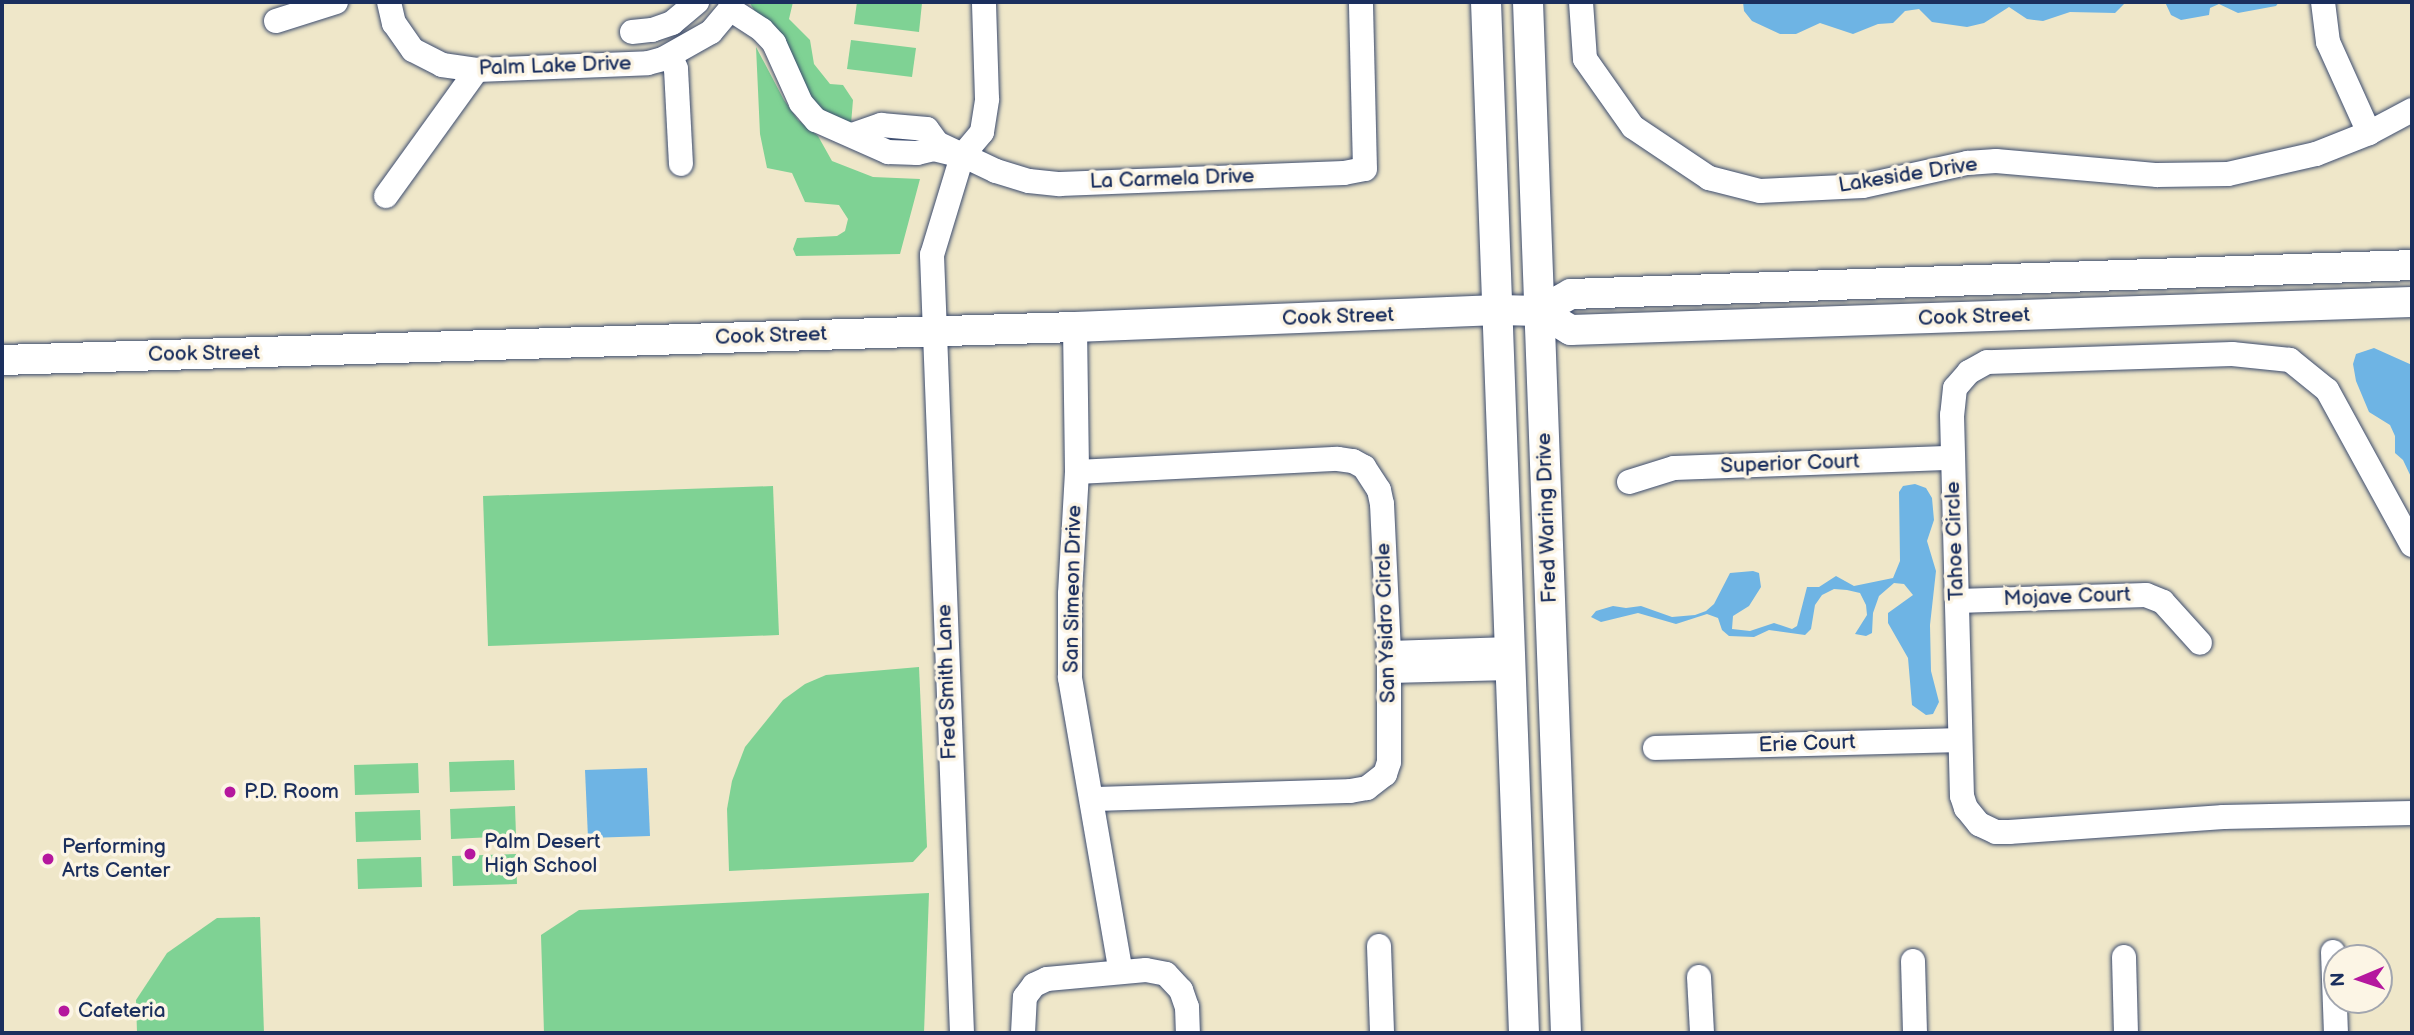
<!DOCTYPE html>
<html>
<head>
<meta charset="utf-8">
<style>
  body { margin:0 }
  #map { position:relative; width:2414px; height:1035px; overflow:hidden; background:#efe7c9; font-family:"Balsamiq Sans",sans-serif }
  div>[style] { position:absolute }
  .green>* { inset:0; background:#7fd294 }
  .water>* { inset:0; background:#6eb4e4 }
  .roads { filter:drop-shadow(0 0 2px #3b4b6e) drop-shadow(0 0 2px #3b4b6e) }
  .minor>* { height:24px; margin:-12px; padding:0 12px; transform-origin:12px; border-radius:12px; background:#fff }
  .major>* { height:30px; margin:-15px; padding:0 15px; transform-origin:15px; border-radius:15px; background:#fff }
  .dots>* { width:19px; height:19px; translate:-50% -50%; box-sizing:border-box; border:4px solid #fcf5e5; border-radius:50% }
  span { translate:-50% -50%; white-space:nowrap; text-align:center; line-height:1.15; -webkit-text-stroke:7px #fcf5e5; paint-order:stroke }
  .street-label { font-size:21px; color:#1b2f5e }
  .poi-label { font-size:21px; color:#1b2f5e }
  .left { translate:0 -50%; text-align:left }
  .frame { position:absolute; inset:0; border:4px solid #1b2f5e; pointer-events:none }
  .north { position:absolute; left:2323px; top:944px; width:70px; height:70px; box-sizing:border-box; background:#fcf5e5; border:2px solid #a2a6af; border-radius:50%; rotate:268deg; font-size:19px; font-weight:700; line-height:28px; text-align:center; color:#1b2f5e }
  .north::after { content:''; display:block; margin:auto; width:24px; height:32px; background:#b5179e; clip-path:polygon(50% 0,100% 100%,50% 72%,0 100%) }
</style>
</head>
<body>
<div id="map">
  <div class="green">
    <div style="clip-path:polygon(749px 2px,793px 2px,789px 19px,810px 40px,814px 64px,830px 84px,843px 85px,853px 100px,851px 124px,838px 120px,822px 109px,810px 95px)"></div>
    <div style="clip-path:polygon(857px 2px,922px 3px,919px 32px,854px 24px)"></div>
    <div style="clip-path:polygon(851px 40px,916px 48px,912px 77px,847px 69px)"></div>
    <div style="clip-path:polygon(756px 47px,784px 100px,798px 120px,818px 136px,832px 161px,873px 177px,920px 179px,900px 254px,796px 256px,793px 249px,797px 238px,837px 236px,845px 231px,848px 219px,839px 205px,805px 202px,792px 173px,767px 168px,760px 134px)"></div>
    <div style="clip-path:polygon(773px 486px,779px 635px,488px 646px,483px 496px)"></div>
    <div style="clip-path:polygon(919px 667px,927px 847px,913px 862px,729px 871px,727px 809px,732px 781px,745px 747px,783px 700px,805px 684px,826px 675px)"></div>
    <div style="clip-path:polygon(514px 760px,515px 790px,450px 792px,449px 762px)"></div>
    <div style="clip-path:polygon(418px 763px,419px 793px,355px 795px,354px 765px)"></div>
    <div style="clip-path:polygon(515px 806px,516px 836px,451px 839px,450px 809px)"></div>
    <div style="clip-path:polygon(420px 810px,421px 840px,356px 842px,355px 812px)"></div>
    <div style="clip-path:polygon(516px 854px,517px 884px,453px 886px,452px 856px)"></div>
    <div style="clip-path:polygon(421px 857px,422px 887px,358px 889px,357px 859px)"></div>
    <div style="clip-path:polygon(929px 893px,924px 1033px,544px 1033px,541px 935px,579px 910px)"></div>
    <div style="clip-path:polygon(260px 917px,264px 1033px,137px 1033px,136px 1000px,167px 953px,217px 918px)"></div>
  </div>
  <div class="water">
    <div style="clip-path:polygon(1743px 2px,2126px 2px,2115px 13px,2070px 12px,2043px 21px,2027px 19px,2009px 7px,1984px 23px,1967px 27px,1932px 22px,1919px 9px,1905px 11px,1893px 23px,1878px 24px,1853px 34px,1820px 23px,1796px 34px,1780px 34px,1752px 21px,1744px 11px)"></div>
    <div style="clip-path:polygon(2165px 2px,2279px 2px,2276px 6px,2238px 13px,2219px 4px,2210px 8px,2209px 15px,2181px 20px,2171px 15px)"></div>
    <div style="clip-path:polygon(2374px 348px,2412px 365px,2412px 479px,2403px 460px,2395px 453px,2395px 436px,2390px 425px,2369px 412px,2356px 381px,2353px 364px,2356px 354px)"></div>
    <div style="clip-path:polygon(1915px 484px,1926px 488px,1932px 498px,1934px 520px,1927px 541px,1936px 571px,1930px 625px,1931px 671px,1939px 702px,1933px 714px,1926px 715px,1912px 705px,1908px 658px,1888px 623px,1888px 613px,1913px 595px,1904px 584px,1894px 583px,1879px 596px,1873px 613px,1872px 633px,1866px 636px,1855px 634px,1867px 615px,1866px 605px,1860px 593px,1847px 590px,1834px 589px,1822px 595px,1815px 605px,1811px 629px,1805px 635px,1769px 630px,1754px 637px,1729px 636px,1722px 630px,1718px 618px,1707px 614px,1676px 624px,1638px 613px,1601px 622px,1591px 617px,1596px 611px,1613px 606px,1626px 608px,1641px 606px,1672px 617px,1695px 615px,1706px 611px,1714px 604px,1730px 573px,1753px 571px,1759px 573px,1761px 587px,1749px 606px,1733px 616px,1732px 629px,1750px 631px,1774px 623px,1792px 629px,1797px 626px,1807px 587px,1819px 587px,1836px 576px,1854px 586px,1893px 578px,1900px 561px,1899px 492px,1903px 486px)"></div>
    <div style="clip-path:polygon(647px 768px,650px 836px,588px 838px,585px 770px)"></div>
  </div>
  <div class="roads">
    <div class="minor">
      <div style="left:389px;top:2px;width:22px;rotate:77deg"></div>
      <div style="left:394px;top:23px;width:33px;rotate:55deg"></div>
      <div style="left:413px;top:50px;width:33px;rotate:27deg"></div>
      <div style="left:442px;top:65px;width:35px;rotate:8deg"></div>
      <div style="left:477px;top:70px;width:171px;rotate:-2.3deg"></div>
      <div style="left:648px;top:63px;width:16px;rotate:-15deg"></div>
      <div style="left:663px;top:59px;width:55px;rotate:-29.4deg"></div>
      <div style="left:711px;top:32px;width:30px;rotate:-50deg"></div>
      <div style="left:730px;top:9px;width:7px;rotate:-74deg"></div>
      <div style="left:1581px;top:2px;width:57px;rotate:86deg"></div>
      <div style="left:1585px;top:59px;width:83px;rotate:54.8deg"></div>
      <div style="left:1633px;top:127px;width:92px;rotate:33.9deg"></div>
      <div style="left:1709px;top:178px;width:53px;rotate:14.3deg"></div>
      <div style="left:1760px;top:191px;width:103px;rotate:-2.8deg"></div>
      <div style="left:1863px;top:186px;width:107px;rotate:-12.5deg"></div>
      <div style="left:1967px;top:163px;width:29px;rotate:-4deg"></div>
      <div style="left:1996px;top:161px;width:162px;rotate:5deg"></div>
      <div style="left:2157px;top:175px;width:71px;rotate:-0.8deg"></div>
      <div style="left:2228px;top:174px;width:90px;rotate:-12.8deg"></div>
      <div style="left:2316px;top:154px;width:57px;rotate:-21.6deg"></div>
      <div style="left:2369px;top:133px;width:49px;rotate:-28.1deg"></div>
      <div style="left:2323px;top:2px;width:40px;rotate:82.9deg"></div>
      <div style="left:2328px;top:42px;width:100px;rotate:65.7deg"></div>
      <div style="left:730px;top:9px;width:38px;rotate:33deg"></div>
      <div style="left:762px;top:30px;width:18px;rotate:47deg"></div>
      <div style="left:774px;top:43px;width:66px;rotate:65.8deg"></div>
      <div style="left:801px;top:103px;width:23px;rotate:49deg"></div>
      <div style="left:816px;top:120px;width:79px;rotate:24deg"></div>
      <div style="left:888px;top:152px;width:29px;rotate:2deg"></div>
      <div style="left:917px;top:153px;width:17px;rotate:-13deg"></div>
      <div style="left:934px;top:149px;width:21px;rotate:14deg"></div>
      <div style="left:276px;top:21px;width:63px;rotate:-17.6deg"></div>
      <div style="left:632px;top:32px;width:20px;rotate:-6deg"></div>
      <div style="left:652px;top:30px;width:21px;rotate:-19deg"></div>
      <div style="left:672px;top:23px;width:33px;rotate:-40deg"></div>
      <div style="left:671px;top:56px;width:14px;rotate:69deg"></div>
      <div style="left:676px;top:69px;width:95px;rotate:87deg"></div>
      <div style="left:852px;top:135px;width:31px;rotate:-19deg"></div>
      <div style="left:881px;top:125px;width:46px;rotate:5deg"></div>
      <div style="left:927px;top:129px;width:17px;rotate:54deg"></div>
      <div style="left:937px;top:143px;width:65px;rotate:25.4deg"></div>
      <div style="left:996px;top:171px;width:34px;rotate:17deg"></div>
      <div style="left:1029px;top:181px;width:31px;rotate:6deg"></div>
      <div style="left:1060px;top:184px;width:284px;rotate:-2.2deg"></div>
      <div style="left:1344px;top:173px;width:21px;rotate:-11deg"></div>
      <div style="left:1365px;top:169px;width:167px;rotate:-91.4deg"></div>
      <div style="left:386px;top:196px;width:155px;rotate:-54.2deg"></div>
      <div style="left:1075px;top:327px;width:145px;rotate:89.2deg"></div>
      <div style="left:1077px;top:472px;width:122px;rotate:93.3deg"></div>
      <div style="left:1070px;top:594px;width:84px;rotate:90deg"></div>
      <div style="left:1070px;top:678px;width:298px;rotate:80.2deg"></div>
      <div style="left:1077px;top:472px;width:261px;rotate:-2.9deg"></div>
      <div style="left:1338px;top:459px;width:15px;rotate:8deg"></div>
      <div style="left:1353px;top:461px;width:13px;rotate:29deg"></div>
      <div style="left:1364px;top:467px;width:27px;rotate:57deg"></div>
      <div style="left:1379px;top:490px;width:14px;rotate:78deg"></div>
      <div style="left:1382px;top:504px;width:149px;rotate:87.3deg"></div>
      <div style="left:1389px;top:653px;width:109px;rotate:90deg"></div>
      <div style="left:1389px;top:762px;width:13px;rotate:108deg"></div>
      <div style="left:1385px;top:774px;width:23px;rotate:142deg"></div>
      <div style="left:1367px;top:788px;width:17px;rotate:170deg"></div>
      <div style="left:1350px;top:791px;width:258px;rotate:178.2deg"></div>
      <div style="left:1629px;top:482px;width:47px;rotate:-17.3deg"></div>
      <div style="left:1674px;top:468px;width:279px;rotate:-2.1deg"></div>
      <div style="left:2412px;top:545px;width:177px;rotate:-118.7deg"></div>
      <div style="left:2327px;top:390px;width:48px;rotate:-141deg"></div>
      <div style="left:2290px;top:360px;width:58px;rotate:-174.1deg"></div>
      <div style="left:2232px;top:354px;width:245px;rotate:178.1deg"></div>
      <div style="left:1987px;top:362px;width:21px;rotate:151deg"></div>
      <div style="left:1969px;top:372px;width:21px;rotate:131deg"></div>
      <div style="left:1955px;top:388px;width:27px;rotate:96deg"></div>
      <div style="left:1952px;top:415px;width:381px;rotate:88.5deg"></div>
      <div style="left:1962px;top:796px;width:13px;rotate:72deg"></div>
      <div style="left:1966px;top:808px;width:21px;rotate:51deg"></div>
      <div style="left:1979px;top:824px;width:19px;rotate:25deg"></div>
      <div style="left:1996px;top:832px;width:13px"></div>
      <div style="left:2009px;top:832px;width:215px;rotate:-4deg"></div>
      <div style="left:2223px;top:817px;width:189px;rotate:-1.2deg"></div>
      <div style="left:1957px;top:601px;width:189px;rotate:-1.8deg"></div>
      <div style="left:2146px;top:595px;width:18px;rotate:22deg"></div>
      <div style="left:2163px;top:602px;width:55px;rotate:47.9deg"></div>
      <div style="left:1389px;top:653px;width:122px;rotate:-1.9deg"></div>
      <div style="left:1389px;top:671px;width:123px;rotate:-1.4deg"></div>
      <div style="left:1655px;top:748px;width:305px;rotate:-1.5deg"></div>
      <div style="left:1379px;top:946px;width:87px;rotate:88deg"></div>
      <div style="left:2333px;top:952px;width:81px;rotate:87.9deg"></div>
      <div style="left:2124px;top:957px;width:76px;rotate:88.5deg"></div>
      <div style="left:1913px;top:961px;width:72px;rotate:88.4deg"></div>
      <div style="left:1699px;top:977px;width:56px;rotate:86.9deg"></div>
      <div style="left:962px;top:1033px;width:779px;rotate:-92.21deg"></div>
      <div style="left:932px;top:255px;width:103px;rotate:-73.1deg"></div>
      <div style="left:962px;top:156px;width:31px;rotate:-50deg"></div>
      <div style="left:982px;top:132px;width:33px;rotate:-81deg"></div>
      <div style="left:987px;top:99px;width:97px;rotate:-91.8deg"></div>
      <div style="left:1023px;top:1033px;width:36px;rotate:-87deg"></div>
      <div style="left:1025px;top:997px;width:15px;rotate:-53deg"></div>
      <div style="left:1034px;top:985px;width:14px;rotate:-25deg"></div>
      <div style="left:1047px;top:979px;width:99px;rotate:-5.2deg"></div>
      <div style="left:1146px;top:970px;width:20px;rotate:11deg"></div>
      <div style="left:1166px;top:974px;width:22px;rotate:47deg"></div>
      <div style="left:1181px;top:990px;width:18px;rotate:71deg"></div>
      <div style="left:1187px;top:1007px;width:26px;rotate:88deg"></div>
    </div>
    <div class="major">
      <div style="left:1486px;top:2px;width:1032px;rotate:87.89deg"></div>
      <div style="left:1528px;top:2px;width:1032px;rotate:87.89deg"></div>
      <div style="left:1540px;top:311px;width:35px;rotate:-29deg"></div>
      <div style="left:1571px;top:294px;width:841px;rotate:-1.97deg"></div>
      <div style="left:2px;top:360px;width:1074px;rotate:-1.76deg"></div>
      <div style="left:1075px;top:327px;width:423px;rotate:-2.3deg"></div>
      <div style="left:1498px;top:310px;width:42px;rotate:1.4deg"></div>
      <div style="left:1540px;top:311px;width:36px;rotate:32deg"></div>
      <div style="left:1571px;top:330px;width:841px;rotate:-1.91deg"></div>
    </div>
  </div>
  <div class="dots">
    <div style="left:230px;top:792px;background:#b5179e"></div>
    <div style="left:470px;top:854px;background:#b5179e"></div>
    <div style="left:48px;top:859px;background:#b5179e"></div>
    <div style="left:64px;top:1011px;background:#b5179e"></div>
  </div>
  <div class="street-label">
    <span style="left:555px;top:66px;rotate:-2deg">Palm Lake Drive</span>
    <span style="left:1908px;top:175px;rotate:-9deg">Lakeside Drive</span>
    <span style="left:1172px;top:179px;rotate:-2deg">La Carmela Drive</span>
    <span style="left:1338px;top:317px;rotate:-2deg">Cook Street</span>
    <span style="left:1974px;top:317px;rotate:-2deg">Cook Street</span>
    <span style="left:771px;top:336px;rotate:-2deg">Cook Street</span>
    <span style="left:204px;top:354px;rotate:-1deg">Cook Street</span>
    <span style="left:1790px;top:464px;rotate:-2deg">Superior Court</span>
    <span style="left:1547px;top:518px;rotate:-92deg">Fred Waring Drive</span>
    <span style="left:1955px;top:541px;rotate:-92deg">Tahoe Circle</span>
    <span style="left:1073px;top:589px;rotate:-89deg">San Simeon Drive</span>
    <span style="left:2067px;top:597px;rotate:-2deg">Mojave Court</span>
    <span style="left:1386px;top:623px;rotate:-92deg">San Ysidro Circle</span>
    <span style="left:947px;top:682px;rotate:-92deg">Fred Smith Lane</span>
    <span style="left:1807px;top:744px;rotate:-2deg">Erie Court</span>
  </div>
  <div class="poi-label">
    <span class="left" style="left:244px;top:792px">P.D. Room</span>
    <span class="left" style="left:484px;top:854px">Palm Desert<br>High School</span>
    <span class="left" style="left:62px;top:859px">Performing<br>Arts Center</span>
    <span class="left" style="left:78px;top:1011px">Cafeteria</span>
  </div>
  <div class="frame"></div>
  <div class="north">N</div>
</div>
</body>
</html>
